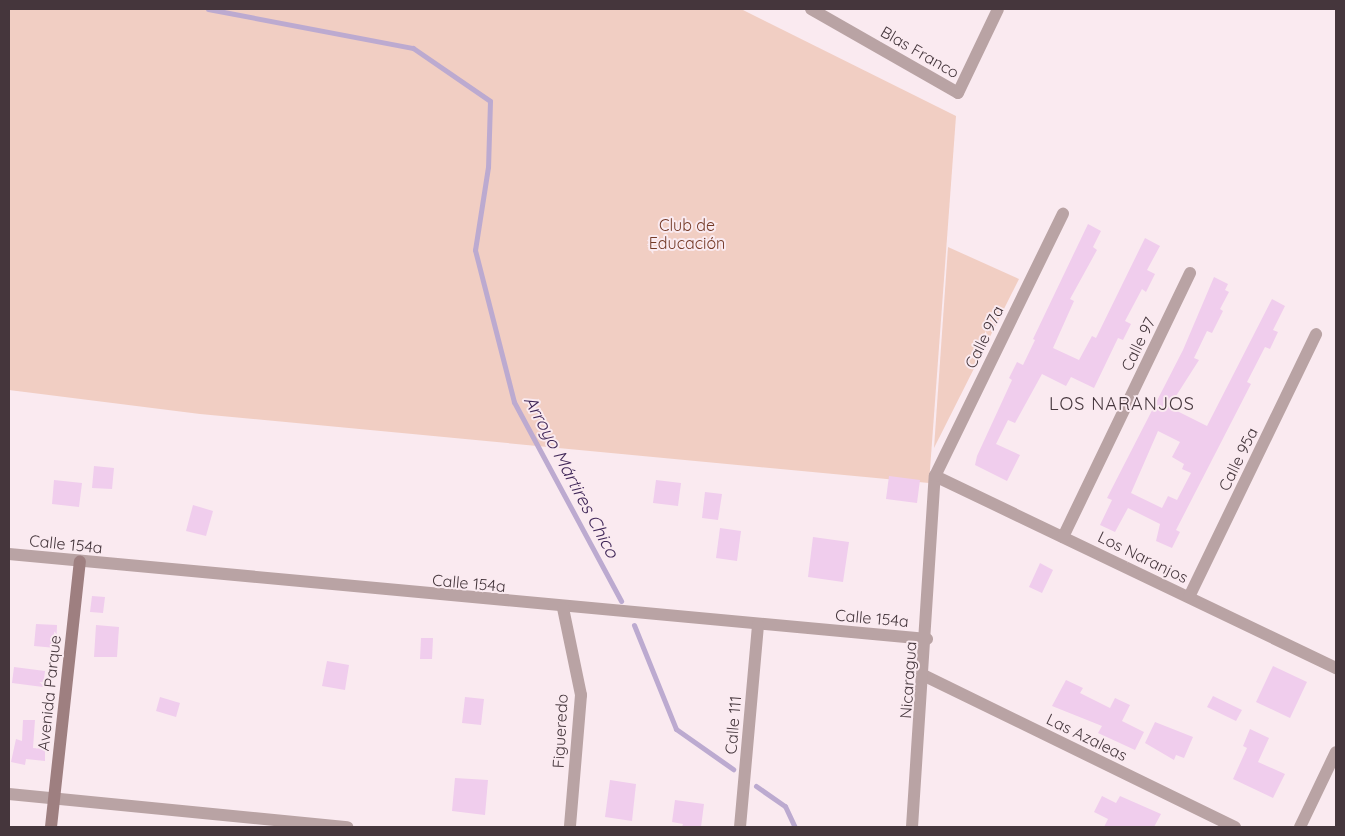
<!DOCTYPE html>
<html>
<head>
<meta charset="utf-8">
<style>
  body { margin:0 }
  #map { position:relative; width:1345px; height:836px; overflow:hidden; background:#faeaf0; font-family:Quicksand,sans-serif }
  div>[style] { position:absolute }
  .green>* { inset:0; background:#f1cec3 }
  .stream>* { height:5px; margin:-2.5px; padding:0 2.5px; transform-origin:2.5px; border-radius:2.5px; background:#bcaad0 }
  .building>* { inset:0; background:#f0cded }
  .street>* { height:12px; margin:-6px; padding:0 6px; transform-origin:6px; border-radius:6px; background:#b9a3a4 }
  .secondary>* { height:12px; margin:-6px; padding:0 6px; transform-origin:6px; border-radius:6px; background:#9e7f80 }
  span { translate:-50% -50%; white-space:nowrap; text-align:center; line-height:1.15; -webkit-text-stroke:4px #faeaf0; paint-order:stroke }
  .street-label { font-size:16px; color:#45363c }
  .park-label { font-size:16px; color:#743a27 }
  .neighbourhood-label { font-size:18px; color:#45363c; letter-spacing:1px }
  .water-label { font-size:18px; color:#412859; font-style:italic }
  .frame { position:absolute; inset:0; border:10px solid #45363c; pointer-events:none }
</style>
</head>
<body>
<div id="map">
  <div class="green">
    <div style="clip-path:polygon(9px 9px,741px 9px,956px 116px,929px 483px,200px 414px,9px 390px)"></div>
    <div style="clip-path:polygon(948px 247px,1019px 279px,934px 448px)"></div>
  </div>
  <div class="stream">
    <div style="left:208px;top:9px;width:209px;rotate:10.8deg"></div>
    <div style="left:413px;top:48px;width:93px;rotate:34.5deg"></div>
    <div style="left:490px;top:101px;width:66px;rotate:91.7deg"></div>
    <div style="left:488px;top:167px;width:84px;rotate:98.9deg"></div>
    <div style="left:475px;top:250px;width:157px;rotate:75.6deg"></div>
    <div style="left:514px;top:402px;width:226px;rotate:61.7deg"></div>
    <div style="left:634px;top:625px;width:112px;rotate:68deg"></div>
    <div style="left:676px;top:729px;width:70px;rotate:35.1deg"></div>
    <div style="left:756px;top:786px;width:35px;rotate:35deg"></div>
    <div style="left:785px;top:806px;width:23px;rotate:65deg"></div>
  </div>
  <div class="building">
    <div style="clip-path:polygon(1088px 224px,1101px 231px,1093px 247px,1097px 250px,1070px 299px,1074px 301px,1053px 348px,1079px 360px,1092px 336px,1096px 338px,1145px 238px,1160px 246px,1147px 270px,1155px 274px,1146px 292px,1142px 289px,1125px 321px,1131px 324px,1123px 340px,1118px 338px,1094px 388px,1071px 377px,1066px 386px,1042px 374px,1015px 423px,1008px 420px,996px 444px,1020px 455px,1007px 481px,975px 465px,977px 456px,1012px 380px,1009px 378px,1017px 362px,1023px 365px,1035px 340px,1033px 339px)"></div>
    <div style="clip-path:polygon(evenodd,1214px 277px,1228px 284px,1225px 290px,1229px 292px,1220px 309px,1223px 311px,1212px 333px,1207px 331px,1194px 358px,1199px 360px,1169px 407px,1207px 426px,1272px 299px,1285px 306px,1273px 330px,1278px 332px,1270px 349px,1265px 347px,1247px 382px,1251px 384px,1176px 530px,1180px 532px,1172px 548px,1156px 541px,1160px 524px,1128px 508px,1115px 532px,1100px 525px,1112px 500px,1107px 498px,1183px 350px,1214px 277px,1158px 431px,1180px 442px,1172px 457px,1184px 464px,1182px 469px,1191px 473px,1177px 500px,1168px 496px,1162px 508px,1131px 493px,1158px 431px)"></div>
    <div style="clip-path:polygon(94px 466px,114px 468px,112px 489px,92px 488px)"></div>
    <div style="clip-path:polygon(889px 476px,920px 480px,917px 503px,886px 499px)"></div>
    <div style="clip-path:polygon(54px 480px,82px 483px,79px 507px,52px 504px)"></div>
    <div style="clip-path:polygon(656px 480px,681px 483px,678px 506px,653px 503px)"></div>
    <div style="clip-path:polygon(705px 492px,722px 494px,718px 520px,702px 518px)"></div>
    <div style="clip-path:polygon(193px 505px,213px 511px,206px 536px,186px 531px)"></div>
    <div style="clip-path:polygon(720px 528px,741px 531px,737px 561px,716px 558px)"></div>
    <div style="clip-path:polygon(813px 537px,849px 542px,843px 582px,808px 577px)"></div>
    <div style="clip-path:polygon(1040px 563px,1053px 570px,1042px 593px,1029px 587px)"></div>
    <div style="clip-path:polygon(92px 596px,105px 597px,103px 613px,90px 612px)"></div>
    <div style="clip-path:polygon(36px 624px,57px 625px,56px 648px,34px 646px)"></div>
    <div style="clip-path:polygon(96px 625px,119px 627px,117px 657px,94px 657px)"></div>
    <div style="clip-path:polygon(421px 638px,433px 638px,432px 659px,420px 659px)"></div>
    <div style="clip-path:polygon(327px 661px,349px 665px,345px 690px,322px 686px)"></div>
    <div style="clip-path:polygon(1273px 666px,1307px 682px,1290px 718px,1256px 702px)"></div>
    <div style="clip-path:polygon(14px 667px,45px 671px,43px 687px,12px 683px)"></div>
    <div style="clip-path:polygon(1066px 680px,1083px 688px,1080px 693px,1110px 708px,1115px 698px,1130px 705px,1122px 721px,1144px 732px,1135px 750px,1098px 733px,1102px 726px,1052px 706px)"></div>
    <div style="clip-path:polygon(1213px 696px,1242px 710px,1236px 721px,1207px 707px)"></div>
    <div style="clip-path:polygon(160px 697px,180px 703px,176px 717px,156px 711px)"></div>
    <div style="clip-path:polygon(465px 697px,484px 699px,481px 725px,462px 723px)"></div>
    <div style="clip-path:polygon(23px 720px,35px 720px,33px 748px,45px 749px,45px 761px,26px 759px,25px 765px,11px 762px,16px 739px,22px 741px)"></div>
    <div style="clip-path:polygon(1155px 722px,1193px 737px,1184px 758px,1176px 755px,1174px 760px,1145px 743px)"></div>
    <div style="clip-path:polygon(1250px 729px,1269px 738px,1258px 762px,1285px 774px,1273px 798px,1233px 779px,1247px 748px,1243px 746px)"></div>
    <div style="clip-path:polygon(455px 778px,488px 780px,485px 815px,452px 811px)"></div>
    <div style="clip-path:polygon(610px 780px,636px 784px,632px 821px,605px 817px)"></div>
    <div style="clip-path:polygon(1102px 796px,1116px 803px,1120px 796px,1161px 814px,1154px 827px,1104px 827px,1108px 819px,1094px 812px)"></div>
    <div style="clip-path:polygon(675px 800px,704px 804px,701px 827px,682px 827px,683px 824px,672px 822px)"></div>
  </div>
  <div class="street">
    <div style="left:811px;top:9px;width:169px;rotate:29.7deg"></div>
    <div style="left:958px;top:93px;width:93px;rotate:-64.5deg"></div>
    <div style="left:935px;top:476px;width:445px;rotate:25.6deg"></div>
    <div style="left:1063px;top:537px;width:293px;rotate:-64.3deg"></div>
    <div style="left:9px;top:554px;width:922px;rotate:5.29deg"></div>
    <div style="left:1189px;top:597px;width:292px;rotate:-64.2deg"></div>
    <div style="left:563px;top:608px;width:89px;rotate:78.3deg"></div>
    <div style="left:581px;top:695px;width:132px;rotate:94.8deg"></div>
    <div style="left:925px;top:676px;width:345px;rotate:26deg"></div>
    <div style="left:9px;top:794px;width:340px;rotate:5.6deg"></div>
    <div style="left:740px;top:827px;width:203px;rotate:-84.9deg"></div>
    <div style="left:912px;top:827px;width:352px;rotate:-86.3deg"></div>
    <div style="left:935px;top:476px;width:292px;rotate:-64deg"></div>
    <div style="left:1300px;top:827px;width:83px;rotate:-64.4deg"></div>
  </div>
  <div class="secondary">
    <div style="left:51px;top:827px;width:267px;rotate:-83.8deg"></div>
  </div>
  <div class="street-label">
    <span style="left:920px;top:52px;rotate:30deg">Blas Franco</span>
    <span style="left:984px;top:337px;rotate:-64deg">Calle 97a</span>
    <span style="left:1138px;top:344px;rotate:-64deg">Calle 97</span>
    <span style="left:1238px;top:459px;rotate:-64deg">Calle 95a</span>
    <span style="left:66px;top:544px;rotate:6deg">Calle 154a</span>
    <span style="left:1143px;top:557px;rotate:26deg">Los Naranjos</span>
    <span style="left:469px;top:583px;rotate:5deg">Calle 154a</span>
    <span style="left:872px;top:618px;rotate:5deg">Calle 154a</span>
    <span style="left:908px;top:680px;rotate:-86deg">Nicaragua</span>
    <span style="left:49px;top:693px;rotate:-84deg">Avenida Parque</span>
    <span style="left:733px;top:725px;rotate:-85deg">Calle 111</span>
    <span style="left:560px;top:731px;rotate:-87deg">Figueredo</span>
    <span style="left:1087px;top:737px;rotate:26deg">Las Azaleas</span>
  </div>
  <div class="park-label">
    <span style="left:687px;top:234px">Club de<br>Educación</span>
  </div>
  <div class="neighbourhood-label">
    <span style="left:1122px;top:404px">LOS NARANJOS</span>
  </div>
  <div class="water-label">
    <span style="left:571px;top:477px;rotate:62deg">Arroyo Mártires Chico</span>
  </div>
  <div class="frame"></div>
</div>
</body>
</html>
